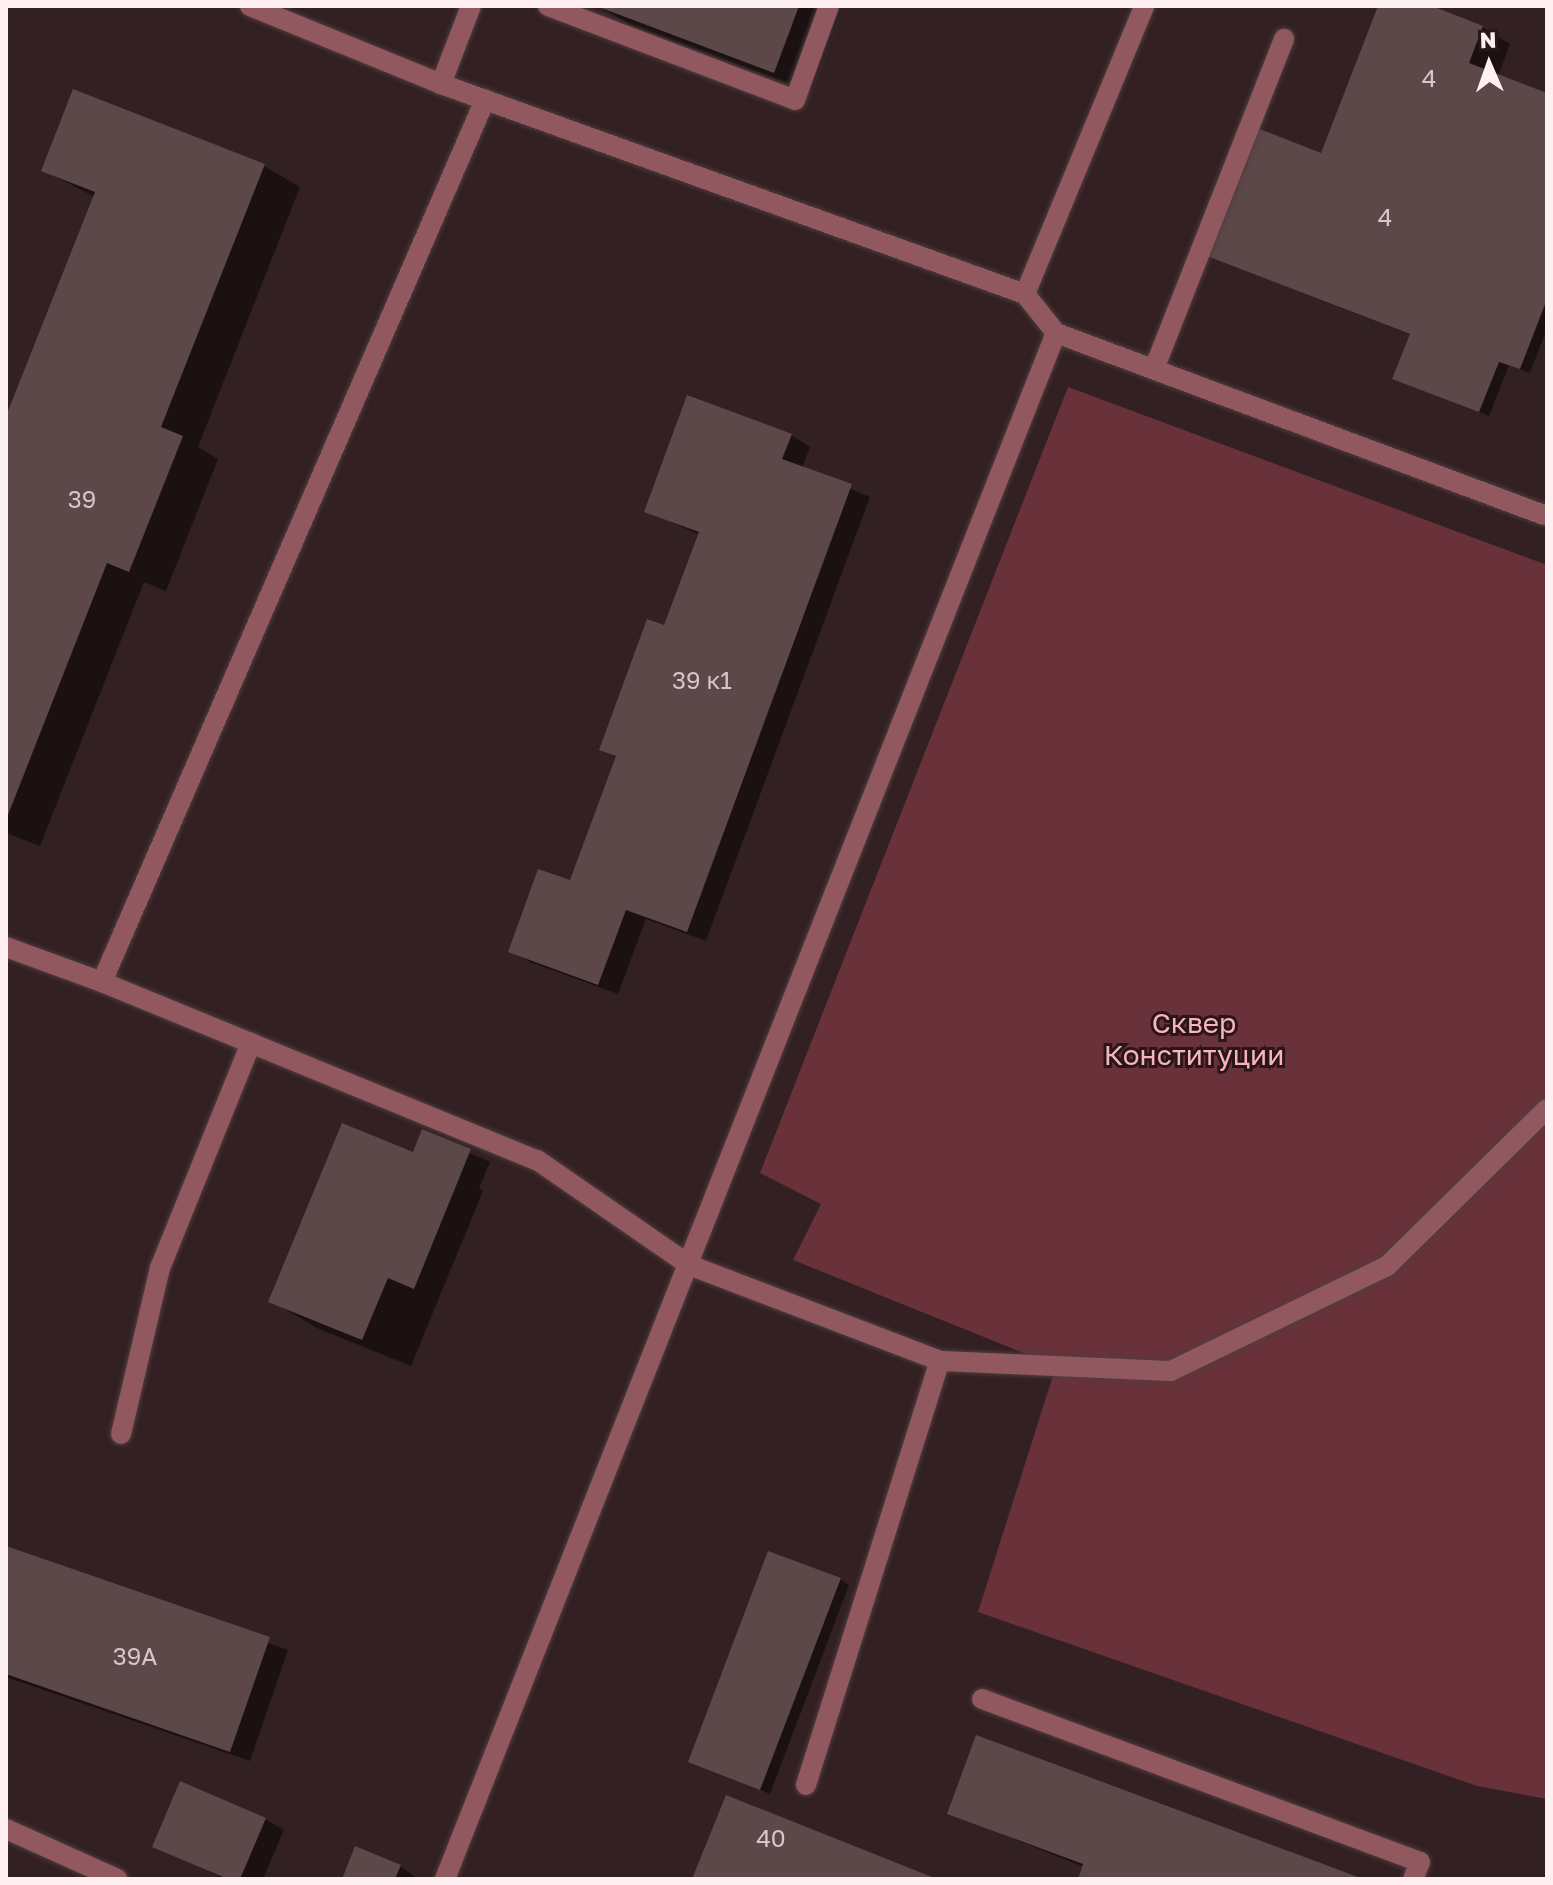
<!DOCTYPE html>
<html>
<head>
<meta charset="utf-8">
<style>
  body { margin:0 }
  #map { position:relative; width:1553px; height:1885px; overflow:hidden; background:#332022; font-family:"Golos Text",sans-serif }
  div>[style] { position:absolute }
  .green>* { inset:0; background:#69323a }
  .shadow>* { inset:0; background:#0007 }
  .building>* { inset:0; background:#5d4849 }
  .roads { filter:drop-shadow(0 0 2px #4f3d3f) drop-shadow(0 0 2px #4f3d3f) }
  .lane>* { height:20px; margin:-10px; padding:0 10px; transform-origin:10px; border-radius:10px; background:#91595f }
  .street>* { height:20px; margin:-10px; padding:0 10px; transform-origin:10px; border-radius:10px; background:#91595f }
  span { translate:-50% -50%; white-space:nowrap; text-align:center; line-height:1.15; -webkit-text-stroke:6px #291618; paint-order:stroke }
  .number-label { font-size:24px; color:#d6c6c7 }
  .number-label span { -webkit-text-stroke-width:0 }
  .park-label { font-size:28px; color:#f9b3ba }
  .frame { position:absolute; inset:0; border:8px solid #fef0f1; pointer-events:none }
  .north { position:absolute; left:1449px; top:24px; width:80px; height:80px; -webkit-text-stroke:6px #291618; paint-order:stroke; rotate:358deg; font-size:22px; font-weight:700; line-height:32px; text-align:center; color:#fef0f1 }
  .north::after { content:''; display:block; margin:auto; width:28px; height:36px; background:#fef0f1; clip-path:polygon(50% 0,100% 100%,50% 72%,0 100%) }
</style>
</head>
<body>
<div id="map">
  <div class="green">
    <div style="clip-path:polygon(1068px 387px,1547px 565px,1547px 1799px,1477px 1786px,978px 1612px,1056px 1366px,793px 1260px,821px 1204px,760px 1173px)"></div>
  </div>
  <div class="shadow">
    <div style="clip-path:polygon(598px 6px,843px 6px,811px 92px,631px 25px)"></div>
    <div style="clip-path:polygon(1380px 6px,1427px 6px,1482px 27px,1510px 44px,1498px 77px,1547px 96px,1547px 328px,1530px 373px,1509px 365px,1489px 416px,1394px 378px,1411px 335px,1219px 260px,1322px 156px)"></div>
    <div style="clip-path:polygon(264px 166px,300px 187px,198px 447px,218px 459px,166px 591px,144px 582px,40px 846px,6px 833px,6px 422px,95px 197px,43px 170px)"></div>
    <div style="clip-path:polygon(791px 435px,810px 447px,802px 468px,870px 497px,706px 941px,646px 919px,618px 994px,530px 962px,511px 951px,571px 883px,617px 758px,601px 749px,666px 628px,700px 535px,647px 511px)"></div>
    <div style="clip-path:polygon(423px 1132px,490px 1162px,479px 1188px,483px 1191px,411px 1366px,319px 1329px,271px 1301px,423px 1158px)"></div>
    <div style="clip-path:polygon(6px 1548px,288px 1650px,250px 1761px,6px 1677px)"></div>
    <div style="clip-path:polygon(840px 1579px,849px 1585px,770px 1794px,690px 1761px)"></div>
    <div style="clip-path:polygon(949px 1813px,1358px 1879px,1080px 1879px,1084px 1867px)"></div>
    <div style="clip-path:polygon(265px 1819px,284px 1830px,263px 1879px,226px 1879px,154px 1846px)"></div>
    <div style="clip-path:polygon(400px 1866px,418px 1879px,344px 1879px)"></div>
  </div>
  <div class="building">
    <div style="clip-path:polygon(596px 6px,799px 6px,774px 73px)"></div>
    <div style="clip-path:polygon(1378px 6px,1432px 6px,1483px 26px,1469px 63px,1547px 93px,1547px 299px,1520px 369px,1499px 362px,1479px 412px,1392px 379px,1410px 334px,1207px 256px,1257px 128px,1321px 153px)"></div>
    <div style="clip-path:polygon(73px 89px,265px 164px,161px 427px,183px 436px,129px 572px,107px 563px,6px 820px,6px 416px,95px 192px,41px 171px)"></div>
    <div style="clip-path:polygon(687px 395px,792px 434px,782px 459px,852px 484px,687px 932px,626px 910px,598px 985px,508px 952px,538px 869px,570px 880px,616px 756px,599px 750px,647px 619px,664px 625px,699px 532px,644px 512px)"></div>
    <div style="clip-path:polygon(342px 1123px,413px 1152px,422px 1129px,471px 1149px,414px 1289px,388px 1278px,362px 1340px,268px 1302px)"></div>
    <div style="clip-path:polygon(6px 1546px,270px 1637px,230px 1752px,6px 1674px)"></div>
    <div style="clip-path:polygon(768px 1551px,841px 1578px,760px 1790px,688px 1762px)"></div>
    <div style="clip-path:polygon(976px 1735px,1318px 1862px,1363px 1879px,1078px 1879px,1083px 1864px,947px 1814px)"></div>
    <div style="clip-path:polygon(180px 1781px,266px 1818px,240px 1879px,228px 1879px,152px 1847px)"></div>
    <div style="clip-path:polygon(726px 1795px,937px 1879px,692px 1879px)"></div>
    <div style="clip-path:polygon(355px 1846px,401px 1865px,395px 1879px,342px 1879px)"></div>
  </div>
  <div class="roads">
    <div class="lane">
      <div style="left:250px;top:6px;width:206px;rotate:22.2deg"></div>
      <div style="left:471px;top:6px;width:84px;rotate:111deg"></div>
      <div style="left:441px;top:84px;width:621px;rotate:19.78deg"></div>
      <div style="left:1025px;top:294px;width:50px;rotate:51.5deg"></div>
      <div style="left:1056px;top:333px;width:521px;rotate:20.45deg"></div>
      <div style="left:548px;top:6px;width:264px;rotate:20.8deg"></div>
      <div style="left:795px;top:100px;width:100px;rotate:-70.1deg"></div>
      <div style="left:1025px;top:294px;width:312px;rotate:-67.5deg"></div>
      <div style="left:1154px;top:369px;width:355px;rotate:-68.5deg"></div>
      <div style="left:6px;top:947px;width:102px;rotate:20deg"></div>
      <div style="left:102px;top:982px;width:962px;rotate:-66.53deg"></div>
      <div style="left:102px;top:982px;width:470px;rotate:22.3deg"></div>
      <div style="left:537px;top:1160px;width:185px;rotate:34.6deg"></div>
      <div style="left:689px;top:1265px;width:269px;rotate:20.9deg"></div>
      <div style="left:940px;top:1361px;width:231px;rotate:2.5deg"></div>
      <div style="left:1171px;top:1371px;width:240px;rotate:-25.9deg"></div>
      <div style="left:1387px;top:1266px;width:224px;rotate:-44.5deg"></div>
      <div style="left:121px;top:1434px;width:171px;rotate:-76.8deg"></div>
      <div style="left:160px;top:1268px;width:243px;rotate:-68deg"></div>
      <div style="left:982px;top:1699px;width:467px;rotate:20.4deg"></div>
      <div style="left:1420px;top:1862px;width:18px;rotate:112deg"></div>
      <div style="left:806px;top:1785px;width:445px;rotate:-72.5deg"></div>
      <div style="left:6px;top:1829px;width:122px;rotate:24.2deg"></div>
    </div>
    <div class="street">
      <div style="left:445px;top:1879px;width:1662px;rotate:-68.44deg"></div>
    </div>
  </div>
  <div class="number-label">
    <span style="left:1429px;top:78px">4</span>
    <span style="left:1385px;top:217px">4</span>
    <span style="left:82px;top:499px">39</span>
    <span style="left:702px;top:680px">39 к1</span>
    <span style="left:135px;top:1656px">39А</span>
    <span style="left:771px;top:1838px">40</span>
  </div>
  <div class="park-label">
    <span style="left:1194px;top:1039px">Сквер<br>Конституции</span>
  </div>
  <div class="frame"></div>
  <div class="north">N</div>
</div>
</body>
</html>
